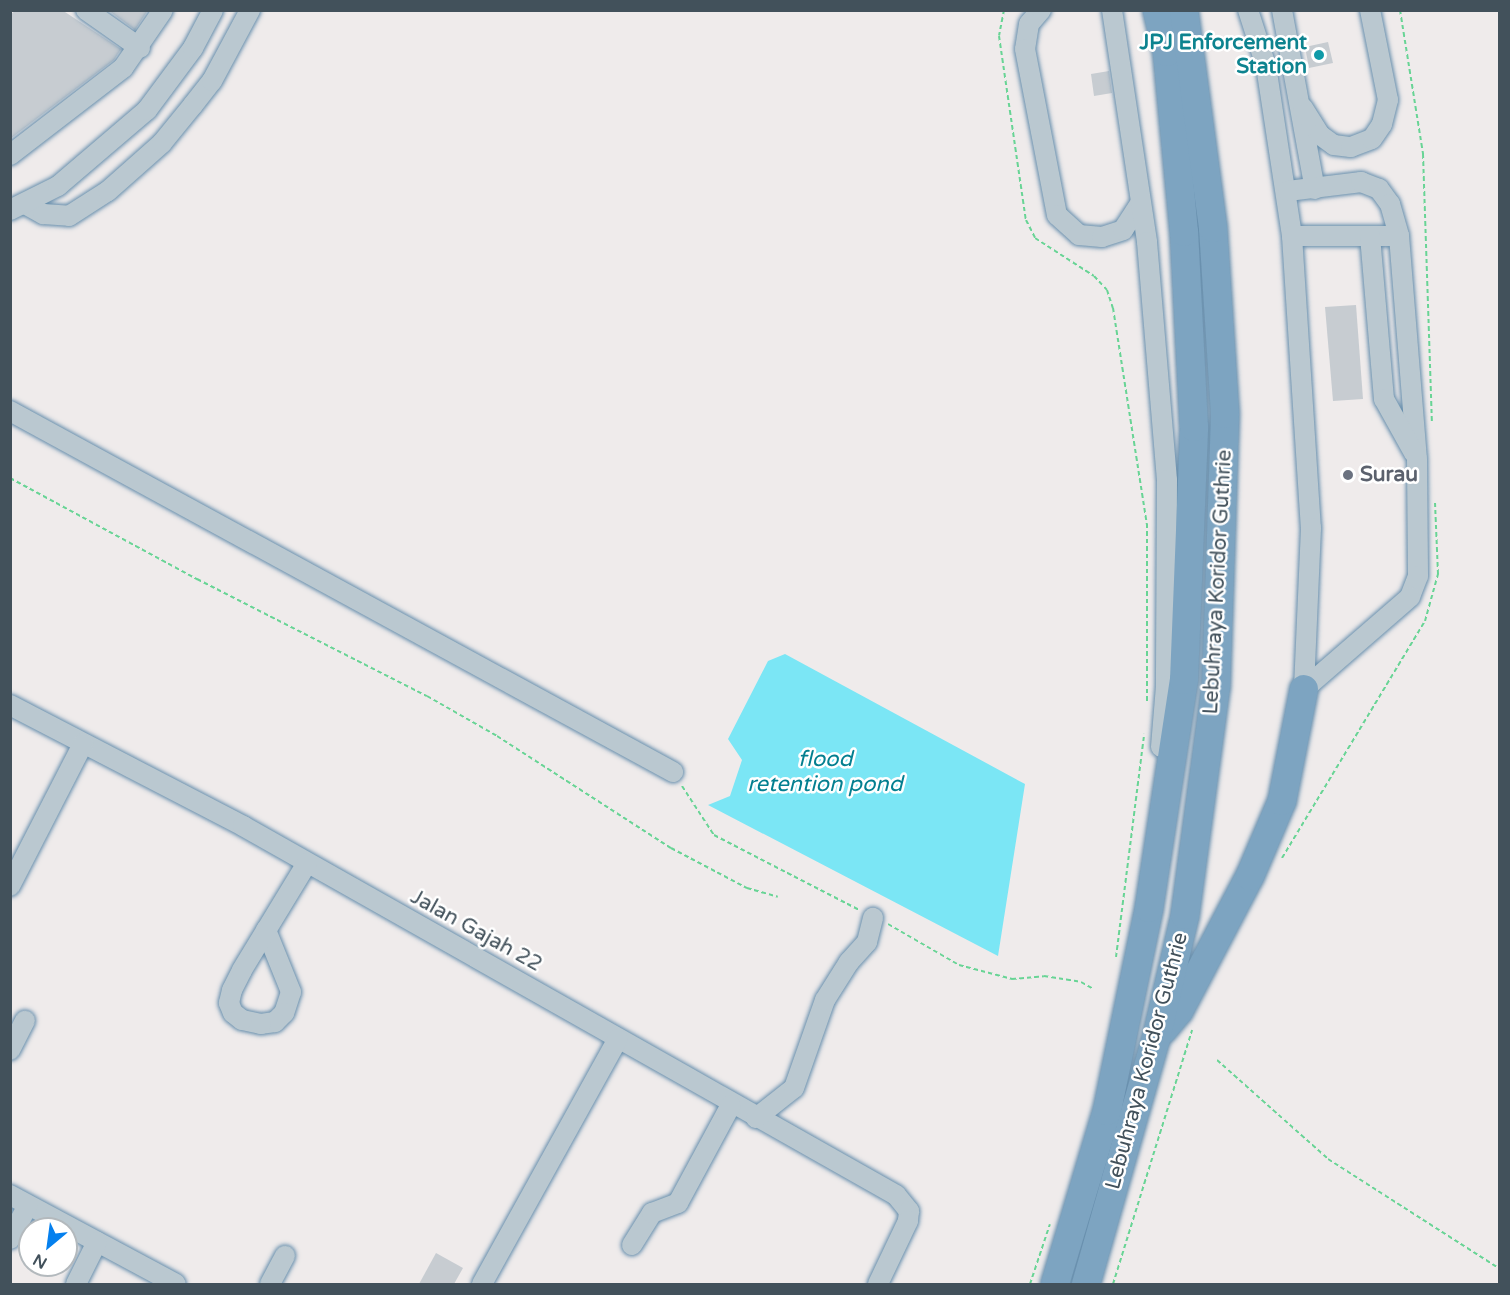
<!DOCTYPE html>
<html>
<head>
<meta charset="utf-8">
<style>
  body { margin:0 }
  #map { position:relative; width:1510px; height:1295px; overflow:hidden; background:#efebeb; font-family:"Varela Round",sans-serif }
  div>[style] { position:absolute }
  .water>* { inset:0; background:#7be6f5 }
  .building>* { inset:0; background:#c7ccd1 }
  .path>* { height:2px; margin-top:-1px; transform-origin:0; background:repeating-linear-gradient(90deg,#68d495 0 4.5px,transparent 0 7.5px) }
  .roads { filter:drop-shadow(0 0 2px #688fad) drop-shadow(0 0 2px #688fad) }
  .minor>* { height:20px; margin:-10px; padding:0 10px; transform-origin:10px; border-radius:10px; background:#bac8d0 }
  .highway>* { height:28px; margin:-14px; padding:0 14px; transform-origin:14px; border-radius:14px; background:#7da4c1 }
  .dots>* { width:16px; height:16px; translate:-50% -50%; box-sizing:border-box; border:3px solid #fff; border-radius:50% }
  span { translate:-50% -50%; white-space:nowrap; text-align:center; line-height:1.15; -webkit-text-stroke:5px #fff; paint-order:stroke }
  .culture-label { font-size:21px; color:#0d838f; font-weight:700 }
  .right { translate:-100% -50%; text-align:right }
  .worship-label { font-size:21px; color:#5b616d; font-weight:700 }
  .left { translate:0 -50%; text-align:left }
  .street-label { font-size:21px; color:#42515b }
  .water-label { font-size:22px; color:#037f90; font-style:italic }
  .frame { position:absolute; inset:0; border:12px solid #42515b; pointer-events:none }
  .north { position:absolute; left:18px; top:1217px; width:60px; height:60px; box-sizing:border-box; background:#fff; border:2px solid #b3b9bd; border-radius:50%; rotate:209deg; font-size:16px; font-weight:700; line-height:24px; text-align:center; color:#42515b }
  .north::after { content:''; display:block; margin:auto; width:21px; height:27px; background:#0580ee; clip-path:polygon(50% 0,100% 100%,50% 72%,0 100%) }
</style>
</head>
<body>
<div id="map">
  <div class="water">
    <div style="clip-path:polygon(785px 654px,1025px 784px,998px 956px,708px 805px,730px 796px,742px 760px,728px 739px,768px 661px)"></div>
  </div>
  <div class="building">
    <div style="clip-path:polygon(16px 10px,62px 10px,121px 49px,114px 60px,10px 139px,10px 15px)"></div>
    <div style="clip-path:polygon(108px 10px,148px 10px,135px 30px)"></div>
    <div style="clip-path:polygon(1328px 42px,1333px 63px,1309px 68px,1305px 47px)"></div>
    <div style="clip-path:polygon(1109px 71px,1112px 93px,1094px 96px,1091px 74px)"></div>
    <div style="clip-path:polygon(1356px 305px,1363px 399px,1333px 401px,1325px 307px)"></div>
    <div style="clip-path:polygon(436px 1253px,463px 1268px,454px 1284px,419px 1284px)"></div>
  </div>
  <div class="path">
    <div style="left:1004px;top:10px;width:26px;rotate:101deg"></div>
    <div style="left:999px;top:36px;width:186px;rotate:81.7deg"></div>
    <div style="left:1026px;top:220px;width:20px;rotate:63deg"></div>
    <div style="left:1035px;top:238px;width:70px;rotate:32.8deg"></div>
    <div style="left:1094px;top:276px;width:19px;rotate:47deg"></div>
    <div style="left:1107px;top:290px;width:19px;rotate:72deg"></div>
    <div style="left:1113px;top:308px;width:219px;rotate:81.1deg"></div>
    <div style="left:1147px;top:524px;width:180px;rotate:90deg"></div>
    <div style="left:1400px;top:10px;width:146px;rotate:80.9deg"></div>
    <div style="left:1423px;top:154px;width:269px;rotate:88.1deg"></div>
    <div style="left:10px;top:478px;width:213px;rotate:28.4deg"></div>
    <div style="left:197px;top:579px;width:258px;rotate:27deg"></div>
    <div style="left:427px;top:696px;width:81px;rotate:29.7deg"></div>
    <div style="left:497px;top:736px;width:207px;rotate:32.8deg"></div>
    <div style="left:671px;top:848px;width:86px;rotate:27.8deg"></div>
    <div style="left:747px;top:888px;width:32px;rotate:16deg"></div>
    <div style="left:682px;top:786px;width:59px;rotate:56.9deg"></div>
    <div style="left:714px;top:835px;width:163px;rotate:27.3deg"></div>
    <div style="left:1282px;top:858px;width:277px;rotate:-58.9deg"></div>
    <div style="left:1425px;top:621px;width:49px;rotate:-74.5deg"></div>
    <div style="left:1438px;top:574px;width:71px;rotate:-92.4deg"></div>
    <div style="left:888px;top:924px;width:82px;rotate:30deg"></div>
    <div style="left:959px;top:965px;width:55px;rotate:14.8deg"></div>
    <div style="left:1012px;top:979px;width:32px;rotate:-5deg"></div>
    <div style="left:1044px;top:976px;width:37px;rotate:9deg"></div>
    <div style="left:1081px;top:982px;width:13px;rotate:29deg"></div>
    <div style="left:1116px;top:957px;width:225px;rotate:-82.8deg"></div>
    <div style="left:1217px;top:1060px;width:149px;rotate:41.7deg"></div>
    <div style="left:1328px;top:1159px;width:204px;rotate:32.6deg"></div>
    <div style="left:1030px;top:1284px;width:63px;rotate:-71.6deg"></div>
    <div style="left:1113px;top:1284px;width:266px;rotate:-72.7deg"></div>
  </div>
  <div class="roads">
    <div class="minor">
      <div style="left:86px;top:10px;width:66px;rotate:35.1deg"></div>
      <div style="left:1041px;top:10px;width:18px;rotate:131deg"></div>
      <div style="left:1029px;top:24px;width:25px;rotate:99deg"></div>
      <div style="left:1025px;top:49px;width:169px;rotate:79.1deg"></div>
      <div style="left:1057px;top:215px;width:30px;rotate:42deg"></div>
      <div style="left:1079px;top:235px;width:23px;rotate:5deg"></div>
      <div style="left:1102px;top:237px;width:22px;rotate:-18deg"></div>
      <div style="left:1123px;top:230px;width:31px;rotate:-57deg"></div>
      <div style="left:1112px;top:10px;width:235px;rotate:81.4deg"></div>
      <div style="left:1147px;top:242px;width:239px;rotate:85.2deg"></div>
      <div style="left:1167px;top:480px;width:206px;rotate:90.3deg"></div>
      <div style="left:1166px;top:686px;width:61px;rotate:94.7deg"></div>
      <div style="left:1248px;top:10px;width:59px;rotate:72.2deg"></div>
      <div style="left:1266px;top:66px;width:172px;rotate:81.3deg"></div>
      <div style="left:1292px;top:236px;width:293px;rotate:86.3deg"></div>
      <div style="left:1311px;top:528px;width:161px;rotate:92.5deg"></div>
      <div style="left:1282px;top:10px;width:182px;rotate:79.6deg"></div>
      <div style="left:1303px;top:108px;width:32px;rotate:58deg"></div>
      <div style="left:1320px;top:135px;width:17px;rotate:36deg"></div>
      <div style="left:1334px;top:145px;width:17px;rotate:7deg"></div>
      <div style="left:1351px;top:147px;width:22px;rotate:-21deg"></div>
      <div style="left:1372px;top:139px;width:18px;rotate:-56deg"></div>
      <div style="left:1382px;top:124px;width:25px;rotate:-76deg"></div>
      <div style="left:1388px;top:100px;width:92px;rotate:-101.3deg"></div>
      <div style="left:10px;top:155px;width:143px;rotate:-37.6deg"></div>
      <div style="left:123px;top:68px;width:70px;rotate:-55.4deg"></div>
      <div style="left:1288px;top:191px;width:74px;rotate:-7deg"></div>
      <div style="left:1361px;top:182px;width:19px;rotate:21deg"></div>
      <div style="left:1379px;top:189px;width:19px;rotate:54deg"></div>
      <div style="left:1390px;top:204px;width:33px;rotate:74deg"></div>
      <div style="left:1399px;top:236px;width:224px;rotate:85.4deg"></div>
      <div style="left:1417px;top:459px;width:117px;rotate:89.5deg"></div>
      <div style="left:1418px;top:576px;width:22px;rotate:111deg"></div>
      <div style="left:1410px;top:597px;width:140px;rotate:139deg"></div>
      <div style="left:25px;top:204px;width:21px;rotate:29deg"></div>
      <div style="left:43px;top:214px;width:26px;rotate:4deg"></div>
      <div style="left:69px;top:216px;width:46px;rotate:-32.7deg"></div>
      <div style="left:108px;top:191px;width:72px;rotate:-41.6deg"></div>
      <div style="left:162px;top:143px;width:49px;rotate:-50.8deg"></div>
      <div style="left:193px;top:105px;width:31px;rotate:-52deg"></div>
      <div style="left:212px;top:81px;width:81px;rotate:-61.8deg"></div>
      <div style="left:10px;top:210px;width:54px;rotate:-26.6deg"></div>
      <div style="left:58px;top:186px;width:117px;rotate:-40.5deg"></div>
      <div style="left:147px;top:110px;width:77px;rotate:-53.4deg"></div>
      <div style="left:193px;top:48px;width:43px;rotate:-62.2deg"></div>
      <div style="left:1292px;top:236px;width:107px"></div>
      <div style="left:1370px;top:236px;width:164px;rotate:85.1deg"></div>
      <div style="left:1384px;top:399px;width:62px;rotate:60.9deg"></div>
      <div style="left:10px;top:411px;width:755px;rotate:28.57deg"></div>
      <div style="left:10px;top:705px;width:263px;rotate:27.4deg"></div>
      <div style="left:243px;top:826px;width:750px;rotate:29.47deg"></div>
      <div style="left:896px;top:1195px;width:21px;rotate:51deg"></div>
      <div style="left:909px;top:1211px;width:10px;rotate:96deg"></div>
      <div style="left:908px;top:1221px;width:70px;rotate:115.5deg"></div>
      <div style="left:10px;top:886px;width:160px;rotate:-62.8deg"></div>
      <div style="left:266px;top:930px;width:67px;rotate:68deg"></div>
      <div style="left:291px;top:992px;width:22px;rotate:108deg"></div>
      <div style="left:284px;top:1013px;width:13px;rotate:135deg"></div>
      <div style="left:275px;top:1022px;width:14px;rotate:172deg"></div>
      <div style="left:261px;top:1024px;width:19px;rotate:-168deg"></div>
      <div style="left:242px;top:1020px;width:11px;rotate:-142deg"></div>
      <div style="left:233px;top:1013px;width:11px;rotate:-112deg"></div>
      <div style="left:229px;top:1003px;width:13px;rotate:-77deg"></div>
      <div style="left:232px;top:990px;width:22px;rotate:-63deg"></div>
      <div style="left:242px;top:970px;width:125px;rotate:-58.7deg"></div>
      <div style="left:10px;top:1050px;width:33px;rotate:-63deg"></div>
      <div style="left:756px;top:1118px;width:48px;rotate:-38.3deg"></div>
      <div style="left:794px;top:1088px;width:93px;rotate:-70.6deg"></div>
      <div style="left:825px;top:1000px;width:45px;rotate:-57.7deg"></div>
      <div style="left:849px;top:962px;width:27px;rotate:-48deg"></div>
      <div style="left:867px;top:942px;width:25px;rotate:-76deg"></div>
      <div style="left:10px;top:1195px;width:188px;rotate:28.2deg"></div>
      <div style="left:10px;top:1239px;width:38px;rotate:-62deg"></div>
      <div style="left:632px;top:1245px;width:38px;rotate:-58deg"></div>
      <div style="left:652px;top:1213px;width:28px;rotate:-21deg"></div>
      <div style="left:678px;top:1203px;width:111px;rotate:-61.6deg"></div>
      <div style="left:76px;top:1284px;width:47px;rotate:-63.4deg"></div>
      <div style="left:270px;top:1284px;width:32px;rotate:-62deg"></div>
      <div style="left:482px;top:1284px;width:280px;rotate:-61deg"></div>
    </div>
    <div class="highway">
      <div style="left:1163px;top:1030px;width:25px;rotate:-50deg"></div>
      <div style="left:1179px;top:1011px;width:153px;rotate:-62.3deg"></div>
      <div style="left:1250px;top:876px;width:82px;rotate:-66.9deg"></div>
      <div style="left:1282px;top:801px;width:114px;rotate:-78.9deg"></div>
      <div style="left:1055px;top:1284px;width:181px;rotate:-73.3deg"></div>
      <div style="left:1107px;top:1111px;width:207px;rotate:-78.3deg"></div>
      <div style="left:1149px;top:908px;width:231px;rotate:-81.3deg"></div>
      <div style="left:1184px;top:680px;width:253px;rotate:-87.7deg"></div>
      <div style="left:1194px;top:427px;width:195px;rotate:-92.9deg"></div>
      <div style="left:1184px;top:232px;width:181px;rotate:-95.4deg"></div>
      <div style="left:1167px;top:52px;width:43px;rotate:-103.4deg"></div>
      <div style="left:1086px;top:1284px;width:255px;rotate:-74.1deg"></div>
      <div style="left:1156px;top:1039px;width:127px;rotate:-76.8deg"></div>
      <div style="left:1185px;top:915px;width:231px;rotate:-82.3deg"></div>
      <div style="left:1216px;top:686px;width:272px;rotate:-88.1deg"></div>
      <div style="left:1225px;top:414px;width:186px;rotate:-93.7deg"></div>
      <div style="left:1213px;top:228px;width:220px;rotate:-97.6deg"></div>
    </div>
  </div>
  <div class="dots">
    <div style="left:1319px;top:55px;background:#0f9aa8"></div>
    <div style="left:1348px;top:475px;background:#6b7280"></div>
  </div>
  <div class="culture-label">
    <span class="right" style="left:1307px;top:55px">JPJ Enforcement<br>Station</span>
  </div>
  <div class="worship-label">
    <span class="left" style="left:1360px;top:475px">Surau</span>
  </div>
  <div class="street-label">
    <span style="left:1218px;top:582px;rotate:-87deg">Lebuhraya Koridor Guthrie</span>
    <span style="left:476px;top:931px;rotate:29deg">Jalan Gajah 22</span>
    <span style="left:1147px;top:1061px;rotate:-75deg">Lebuhraya Koridor Guthrie</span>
  </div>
  <div class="water-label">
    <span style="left:825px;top:772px">flood<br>retention pond</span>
  </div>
  <div class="frame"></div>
  <div class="north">N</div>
</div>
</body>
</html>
